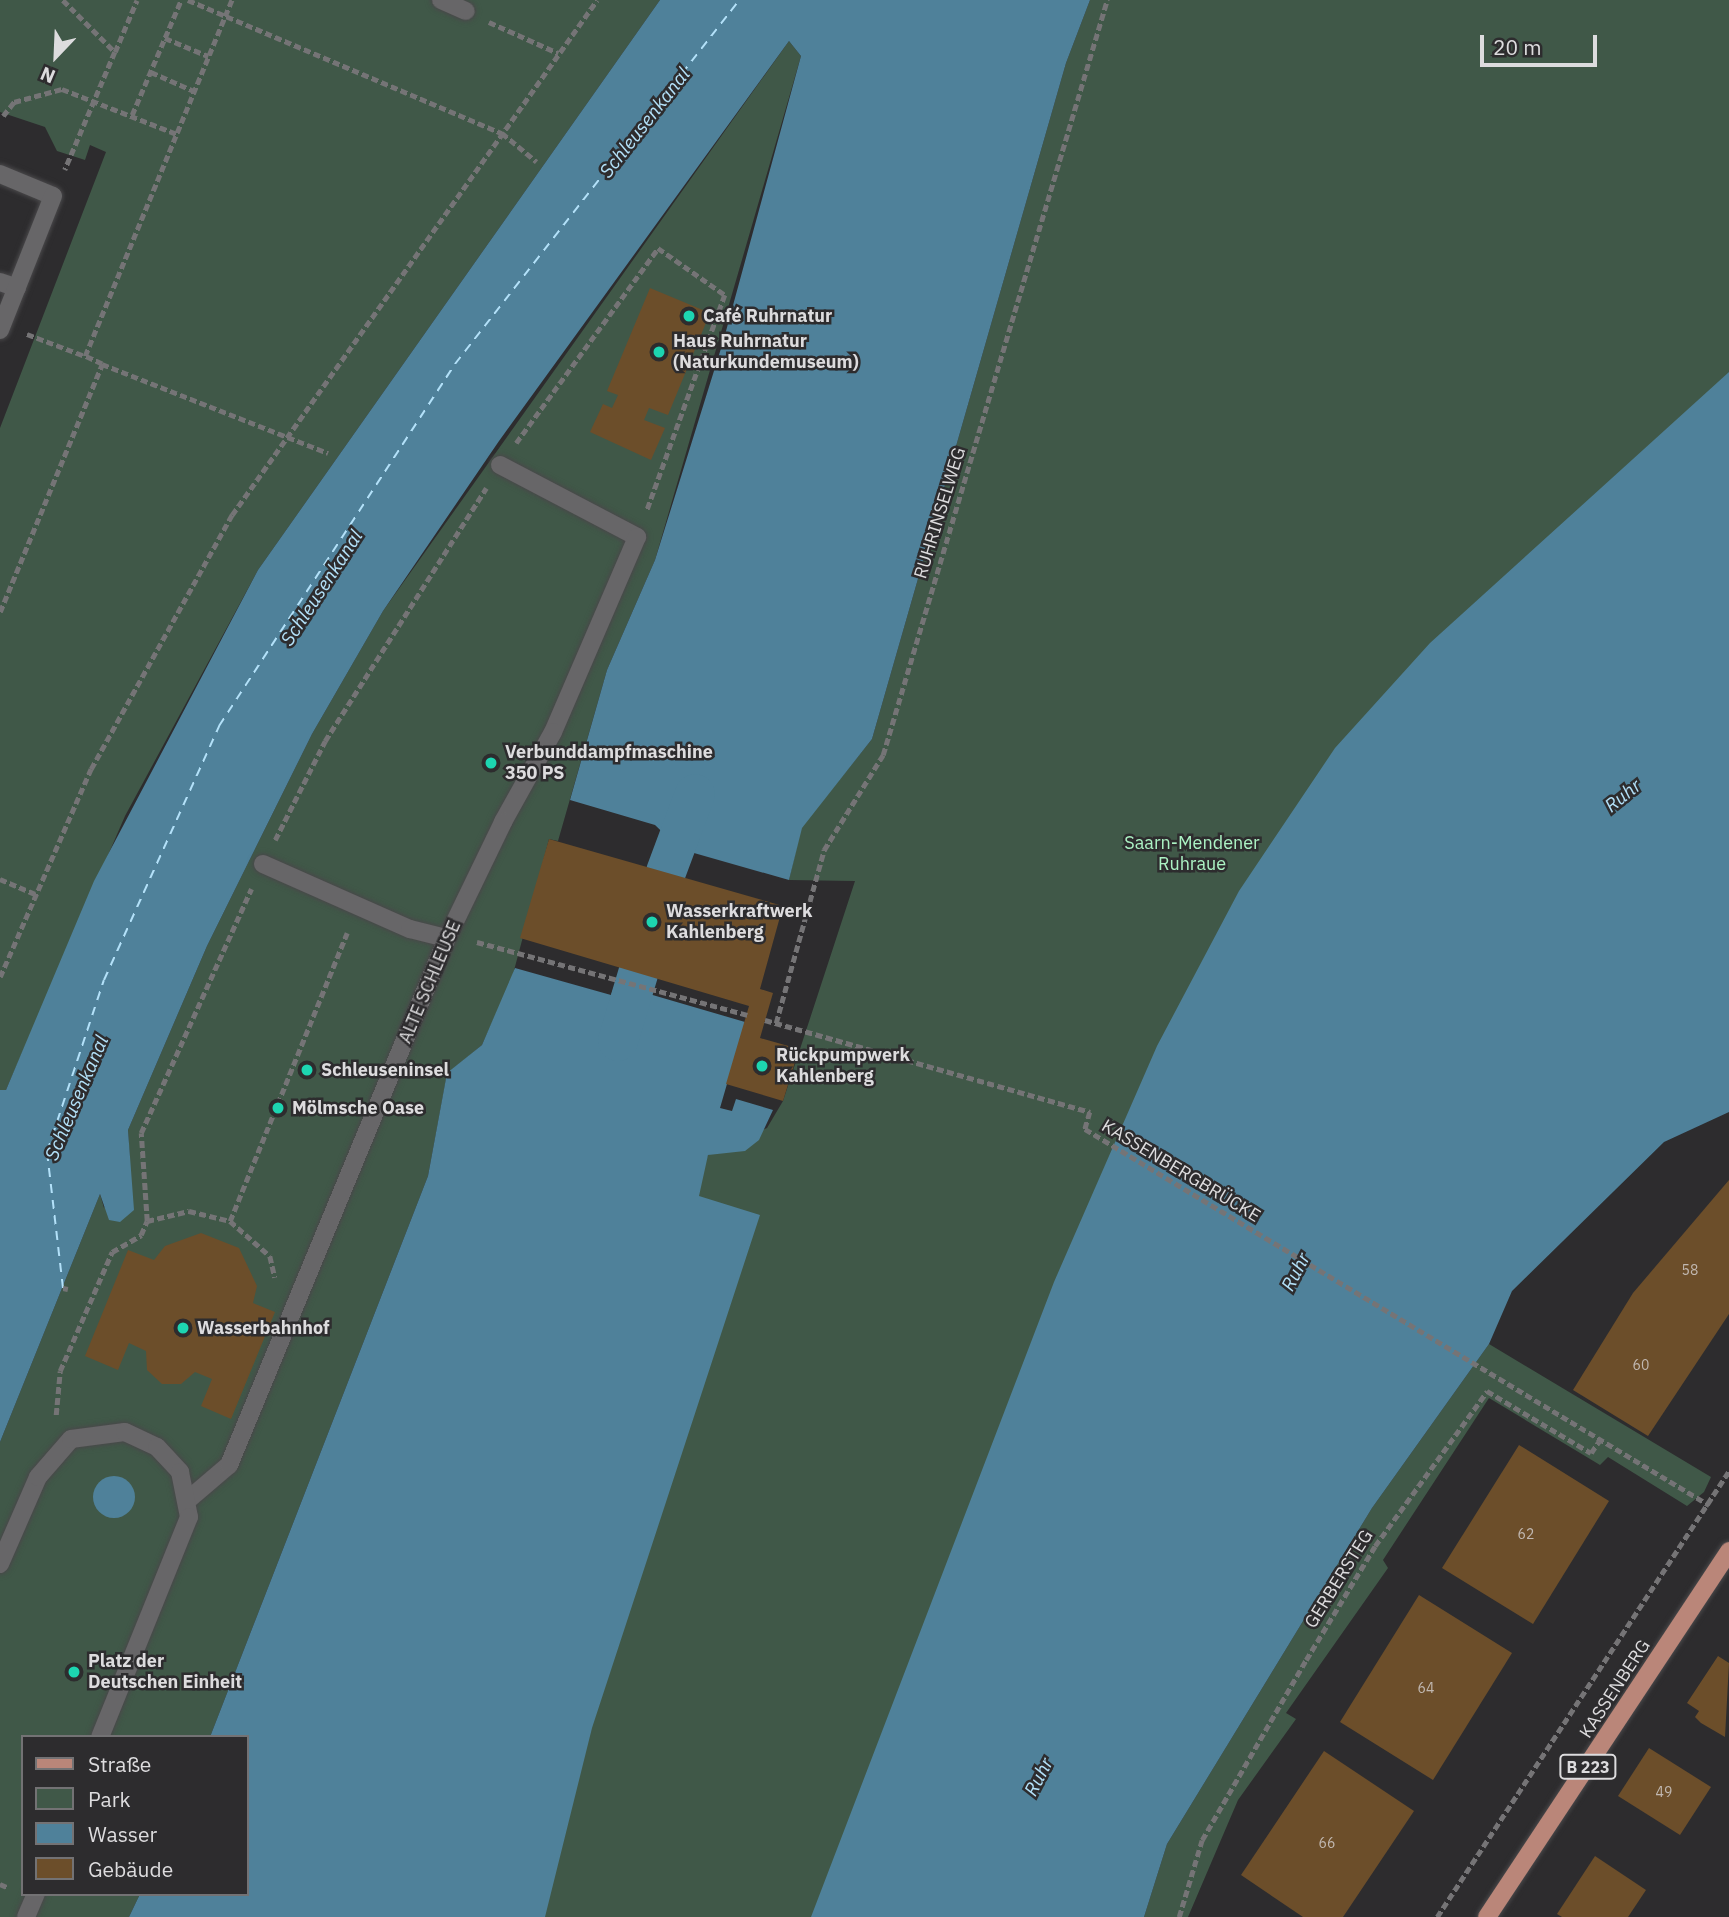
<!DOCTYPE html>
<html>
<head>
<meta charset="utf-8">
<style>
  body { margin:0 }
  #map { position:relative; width:1729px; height:1917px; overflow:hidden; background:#2d2c2e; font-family:"IBM Plex Sans",sans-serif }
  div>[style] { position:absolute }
  .green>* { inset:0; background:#405848 }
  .water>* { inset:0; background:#4f819a }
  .round { border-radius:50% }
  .canal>* { height:40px; margin:-20px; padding:0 20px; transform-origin:20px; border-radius:20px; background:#4f819a }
  .ferry>* { height:2px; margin-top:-1px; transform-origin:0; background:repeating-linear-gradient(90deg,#b3e1f9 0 9px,transparent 0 16px) }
  .building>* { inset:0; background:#6c4e2a }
  .path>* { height:4.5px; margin-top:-2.25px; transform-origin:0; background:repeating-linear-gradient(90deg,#757476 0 7px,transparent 0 10.5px) }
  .roads { filter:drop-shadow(0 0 2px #49484a) drop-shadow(0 0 2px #49484a) }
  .service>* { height:18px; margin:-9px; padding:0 9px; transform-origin:9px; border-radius:9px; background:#676668 }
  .minor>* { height:18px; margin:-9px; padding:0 9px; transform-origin:9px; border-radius:9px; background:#676668 }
  .primary>* { height:18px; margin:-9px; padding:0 9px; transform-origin:9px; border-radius:9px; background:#ba8679 }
  .dots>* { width:19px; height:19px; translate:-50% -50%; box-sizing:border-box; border:4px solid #2d2c2e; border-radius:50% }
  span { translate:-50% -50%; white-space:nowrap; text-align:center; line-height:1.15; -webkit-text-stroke:5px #2d2c2e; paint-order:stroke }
  .number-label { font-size:14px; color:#c1b8b1 }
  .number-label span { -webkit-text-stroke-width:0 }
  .shield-label span { padding:2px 5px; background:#2d2c2e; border:2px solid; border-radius:5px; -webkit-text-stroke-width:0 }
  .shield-label { font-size:16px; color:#dddcde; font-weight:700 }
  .poi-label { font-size:18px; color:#dddcde; font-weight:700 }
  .left { translate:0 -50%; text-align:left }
  .street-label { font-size:18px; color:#dddcde }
  .park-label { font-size:18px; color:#acf3c4 }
  .water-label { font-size:19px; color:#b3e1f9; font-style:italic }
  .legend { position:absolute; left:21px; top:1735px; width:228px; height:161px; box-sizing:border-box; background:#2d2c2e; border:2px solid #737274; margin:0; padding:9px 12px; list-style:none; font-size:21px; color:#dddcde }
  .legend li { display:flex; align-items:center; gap:14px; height:35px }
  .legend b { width:35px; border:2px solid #737274 }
  .north { position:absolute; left:21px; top:21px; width:70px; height:70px; -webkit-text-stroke:5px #2d2c2e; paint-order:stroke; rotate:203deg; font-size:19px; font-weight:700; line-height:28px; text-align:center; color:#dddcde }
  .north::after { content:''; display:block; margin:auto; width:24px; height:32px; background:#dddcde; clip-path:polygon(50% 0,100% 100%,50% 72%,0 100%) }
  .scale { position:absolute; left:1480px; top:35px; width:117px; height:32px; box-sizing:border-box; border:4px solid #dddcde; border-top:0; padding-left:9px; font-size:21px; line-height:24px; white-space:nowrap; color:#dddcde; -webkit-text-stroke:5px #2d2c2e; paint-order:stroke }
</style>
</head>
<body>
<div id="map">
  <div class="green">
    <div style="clip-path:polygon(0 0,660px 0,258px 570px,125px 816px,6px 1090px,0 1090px,0 428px,106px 152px,90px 145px,85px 160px,57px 151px,45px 127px,0 112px)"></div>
    <div style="clip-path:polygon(1090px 0,1729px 0,1729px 724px,989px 1917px,349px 1917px,708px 1155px,767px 1128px,783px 1101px,855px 881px,789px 880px,801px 828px,872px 739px,1066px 63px)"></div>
    <div style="clip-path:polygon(789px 41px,801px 56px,655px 560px,607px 670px,558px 841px,549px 839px,512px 978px,482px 1045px,447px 1074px,428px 1176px,210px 1737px,23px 1737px,23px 1894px,140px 1894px,129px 1917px,0 1917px,0 1442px,100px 1194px,104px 1208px,130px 1161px,128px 1130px,207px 946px,312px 734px,383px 611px)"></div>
    <div style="clip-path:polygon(1489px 1344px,1711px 1477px,1704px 1492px,1687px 1506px,1608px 1457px,1600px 1465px,1489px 1398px,1383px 1560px,1388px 1568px,1286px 1713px,1296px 1719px,1238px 1800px,1188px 1917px,1144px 1917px,1167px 1844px,1372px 1508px)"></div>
  </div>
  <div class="water">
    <div style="clip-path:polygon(660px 0,1090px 0,1066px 63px,872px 739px,802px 828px,789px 880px,680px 849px,655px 825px,570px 800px,607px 670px,655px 560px,723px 342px,801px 56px,789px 41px,499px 441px,383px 611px,312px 734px,207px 946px,128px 1130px,134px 1210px,120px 1222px,109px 1220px,100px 1194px,0 1442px,0 1090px,6px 1090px,94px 881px,258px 570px)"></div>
    <div style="clip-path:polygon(1729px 372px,1729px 1112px,1664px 1142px,1512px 1291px,1489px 1344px,1372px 1508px,1167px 1844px,1144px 1917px,811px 1917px,1054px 1282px,1157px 1046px,1239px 891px,1335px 748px,1430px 643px)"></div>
    <div style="clip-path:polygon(515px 968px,611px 995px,615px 984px,745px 1022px,720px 1108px,732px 1111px,736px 1099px,773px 1110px,759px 1140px,745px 1151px,708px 1155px,699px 1196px,760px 1215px,592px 1728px,545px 1917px,129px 1917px,140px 1894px,247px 1894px,247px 1737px,210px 1737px,428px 1176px,447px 1073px,482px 1045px)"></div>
    <div class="round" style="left:93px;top:1476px;width:42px;height:42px"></div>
  </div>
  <div class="canal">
    <div style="left:666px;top:872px;width:83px;rotate:-69.6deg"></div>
    <div style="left:618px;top:1041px;width:70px;rotate:-73.4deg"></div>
  </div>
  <div class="ferry">
    <div style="left:63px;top:1288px;width:137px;rotate:-96.7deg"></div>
    <div style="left:47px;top:1152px;width:181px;rotate:-71.7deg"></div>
    <div style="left:104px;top:980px;width:279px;rotate:-65.6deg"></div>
    <div style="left:219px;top:726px;width:432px;rotate:-56.9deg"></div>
    <div style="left:455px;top:364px;width:462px;rotate:-52deg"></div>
  </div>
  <div class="building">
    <div style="clip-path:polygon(650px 288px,710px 313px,668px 415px,649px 408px,644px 420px,665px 428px,651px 460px,590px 432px,603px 404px,612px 408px,618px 395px,607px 391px)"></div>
    <div style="clip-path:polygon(549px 839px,783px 906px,760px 989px,773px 993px,760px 1038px,799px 1049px,783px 1101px,726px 1084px,749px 1006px,520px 938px)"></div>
    <div style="clip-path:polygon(1729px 1180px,1729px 1314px,1648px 1436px,1573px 1390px,1633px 1293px)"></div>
    <div style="clip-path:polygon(201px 1233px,239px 1248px,257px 1286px,253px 1303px,275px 1312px,231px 1419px,201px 1406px,212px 1379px,195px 1372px,181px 1384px,162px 1384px,147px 1370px,146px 1351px,129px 1343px,118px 1370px,85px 1356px,128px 1250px,154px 1260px,165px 1246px)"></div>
    <div style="clip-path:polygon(1519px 1445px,1609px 1501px,1533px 1624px,1442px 1568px)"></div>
    <div style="clip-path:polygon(1419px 1595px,1512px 1653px,1433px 1780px,1340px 1722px)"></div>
    <div style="clip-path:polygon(1718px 1656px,1729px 1663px,1725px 1737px,1701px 1723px,1695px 1717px,1699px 1711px,1687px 1703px)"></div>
    <div style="clip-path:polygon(1649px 1748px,1711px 1787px,1680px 1835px,1618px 1796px)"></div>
    <div style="clip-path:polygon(1324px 1751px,1414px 1811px,1343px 1917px,1303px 1917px,1241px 1875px)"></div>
    <div style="clip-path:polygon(1595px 1856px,1646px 1890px,1628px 1917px,1562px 1917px,1557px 1914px)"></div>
  </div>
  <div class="path">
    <div style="left:63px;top:0;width:74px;rotate:45deg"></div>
    <div style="left:115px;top:52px;width:128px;rotate:113deg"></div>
    <div style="left:188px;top:0;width:341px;rotate:23deg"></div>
    <div style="left:502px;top:133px;width:45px;rotate:39.6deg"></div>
    <div style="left:489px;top:22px;width:76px;rotate:24.2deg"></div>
    <div style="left:165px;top:38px;width:47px;rotate:22.7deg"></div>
    <div style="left:115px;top:52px;width:56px;rotate:-67.1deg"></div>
    <div style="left:151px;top:72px;width:47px;rotate:23.8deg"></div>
    <div style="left:132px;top:115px;width:125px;rotate:-66.9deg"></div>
    <div style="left:3px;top:116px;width:18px;rotate:-52deg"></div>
    <div style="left:14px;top:102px;width:50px;rotate:-15.2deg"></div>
    <div style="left:62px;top:89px;width:123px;rotate:21.4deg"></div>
    <div style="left:27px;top:334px;width:62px;rotate:20.8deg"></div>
    <div style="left:102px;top:364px;width:243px;rotate:21.5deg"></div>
    <div style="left:516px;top:443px;width:241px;rotate:-53.9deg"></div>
    <div style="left:658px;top:248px;width:82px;rotate:35deg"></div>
    <div style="left:725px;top:295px;width:229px;rotate:109.9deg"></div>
    <div style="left:0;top:612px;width:268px;rotate:-67.6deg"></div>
    <div style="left:102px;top:364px;width:19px;rotate:-155deg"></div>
    <div style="left:85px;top:356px;width:385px;rotate:-67.6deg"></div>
    <div style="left:275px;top:840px;width:111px;rotate:-63.2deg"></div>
    <div style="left:325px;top:741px;width:300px;rotate:-57.5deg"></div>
    <div style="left:0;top:879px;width:38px;rotate:23deg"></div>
    <div style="left:477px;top:942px;width:280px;rotate:15.1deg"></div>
    <div style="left:0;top:977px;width:227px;rotate:-66.4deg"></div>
    <div style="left:91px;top:769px;width:291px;rotate:-61deg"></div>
    <div style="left:232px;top:515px;width:631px;rotate:-54.67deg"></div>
    <div style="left:765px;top:1020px;width:338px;rotate:15.8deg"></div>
    <div style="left:1090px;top:1112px;width:18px;rotate:106deg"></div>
    <div style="left:1085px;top:1129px;width:729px;rotate:31.07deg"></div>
    <div style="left:776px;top:1023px;width:180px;rotate:-74.5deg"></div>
    <div style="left:824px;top:850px;width:112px;rotate:-58.2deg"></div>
    <div style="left:883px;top:755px;width:788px;rotate:-73.47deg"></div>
    <div style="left:147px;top:1221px;width:43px;rotate:-13.4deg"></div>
    <div style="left:189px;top:1211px;width:42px;rotate:13.7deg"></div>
    <div style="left:230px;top:1221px;width:53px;rotate:41.2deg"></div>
    <div style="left:270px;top:1256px;width:22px;rotate:77deg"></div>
    <div style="left:230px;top:1221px;width:311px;rotate:-67.9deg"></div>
    <div style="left:63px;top:1288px;width:5px;rotate:11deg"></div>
    <div style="left:56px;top:1415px;width:44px;rotate:-84.8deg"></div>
    <div style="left:60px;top:1371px;width:130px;rotate:-66.4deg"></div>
    <div style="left:112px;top:1252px;width:34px;rotate:-30deg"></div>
    <div style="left:141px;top:1235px;width:15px;rotate:-67deg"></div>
    <div style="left:147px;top:1221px;width:88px;rotate:-93.9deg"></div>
    <div style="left:141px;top:1133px;width:268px;rotate:-65.7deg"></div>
    <div style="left:0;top:1884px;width:10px;rotate:24deg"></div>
    <div style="left:1179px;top:1917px;width:80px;rotate:-73.4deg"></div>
    <div style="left:1202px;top:1840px;width:208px;rotate:-60deg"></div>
    <div style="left:1306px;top:1660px;width:133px;rotate:-58.8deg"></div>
    <div style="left:1375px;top:1546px;width:191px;rotate:-54.1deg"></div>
    <div style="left:1487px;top:1391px;width:121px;rotate:30.8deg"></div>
    <div style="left:1591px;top:1453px;width:14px;rotate:-56deg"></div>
    <div style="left:1437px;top:1917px;width:533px;rotate:-56.79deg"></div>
  </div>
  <div class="roads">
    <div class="service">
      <div style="left:441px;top:0;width:27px;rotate:24deg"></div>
      <div style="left:0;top:282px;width:18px;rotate:19deg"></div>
      <div style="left:500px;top:465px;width:155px;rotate:27.7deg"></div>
      <div style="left:637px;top:537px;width:212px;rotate:113.3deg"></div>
      <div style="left:553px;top:732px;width:103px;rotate:119.1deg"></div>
    </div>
    <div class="minor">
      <div style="left:0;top:174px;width:57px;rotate:22.5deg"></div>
      <div style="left:53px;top:196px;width:144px;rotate:111.6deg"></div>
      <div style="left:263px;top:864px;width:161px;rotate:23.9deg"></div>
      <div style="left:410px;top:929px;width:38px;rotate:14deg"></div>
      <div style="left:189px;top:1499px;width:52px;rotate:-40.4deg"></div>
      <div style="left:229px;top:1465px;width:570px;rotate:-67.53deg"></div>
      <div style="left:447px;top:938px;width:129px;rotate:-64.2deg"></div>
      <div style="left:0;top:1564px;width:95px;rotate:-66.4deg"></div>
      <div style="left:38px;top:1477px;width:50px;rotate:-49deg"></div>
      <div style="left:71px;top:1439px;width:54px;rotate:-7.4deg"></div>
      <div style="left:125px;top:1432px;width:35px;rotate:25deg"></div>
      <div style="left:157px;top:1447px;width:34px;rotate:47deg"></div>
      <div style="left:180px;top:1472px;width:46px;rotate:78.7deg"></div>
      <div style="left:189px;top:1517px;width:237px;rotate:112deg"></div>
      <div style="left:26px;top:1917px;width:25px;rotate:-67deg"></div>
    </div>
    <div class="primary">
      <div style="left:1487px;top:1917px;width:439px;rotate:-56.5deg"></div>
    </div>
  </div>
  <div class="dots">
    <div style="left:689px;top:316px;background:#1dd5b1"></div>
    <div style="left:659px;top:352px;background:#1dd5b1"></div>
    <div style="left:491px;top:763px;background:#1dd5b1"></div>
    <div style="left:652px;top:922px;background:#1dd5b1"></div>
    <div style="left:762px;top:1066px;background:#1dd5b1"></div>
    <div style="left:307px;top:1070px;background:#1dd5b1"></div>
    <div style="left:278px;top:1108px;background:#1dd5b1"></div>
    <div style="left:183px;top:1328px;background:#1dd5b1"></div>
    <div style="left:74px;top:1672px;background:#1dd5b1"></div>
  </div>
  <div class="number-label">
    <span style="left:1690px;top:1270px">58</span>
    <span style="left:1641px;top:1365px">60</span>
    <span style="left:1526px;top:1534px">62</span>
    <span style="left:1426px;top:1688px">64</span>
    <span style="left:1664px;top:1792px">49</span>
    <span style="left:1327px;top:1843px">66</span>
  </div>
  <div class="shield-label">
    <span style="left:1588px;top:1767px">B 223</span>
  </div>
  <div class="poi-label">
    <span class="left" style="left:703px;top:316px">Café Ruhrnatur</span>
    <span class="left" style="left:673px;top:352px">Haus Ruhrnatur<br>(Naturkundemuseum)</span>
    <span class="left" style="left:505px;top:763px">Verbunddampfmaschine<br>350 PS</span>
    <span class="left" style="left:666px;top:922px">Wasserkraftwerk<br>Kahlenberg</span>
    <span class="left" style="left:776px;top:1066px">Rückpumpwerk<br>Kahlenberg</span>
    <span class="left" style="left:321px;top:1070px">Schleuseninsel</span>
    <span class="left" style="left:292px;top:1108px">Mölmsche Oase</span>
    <span class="left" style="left:197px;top:1328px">Wasserbahnhof</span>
    <span class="left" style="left:88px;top:1672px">Platz der<br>Deutschen Einheit</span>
  </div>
  <div class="street-label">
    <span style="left:940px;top:513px;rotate:-73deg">RUHRINSELWEG</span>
    <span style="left:430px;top:982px;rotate:-67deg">ALTE SCHLEUSE</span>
    <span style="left:1181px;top:1171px;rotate:31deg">KASSENBERGBRÜCKE</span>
    <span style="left:1339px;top:1579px;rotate:-58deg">GERBERSTEG</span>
    <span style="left:1615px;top:1689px;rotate:-57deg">KASSENBERG</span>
  </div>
  <div class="park-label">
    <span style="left:1192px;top:854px">Saarn-Mendener<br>Ruhraue</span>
  </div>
  <div class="water-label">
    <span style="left:645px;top:123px;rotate:-52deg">Schleusenkanal</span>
    <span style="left:322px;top:588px;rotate:-57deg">Schleusenkanal</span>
    <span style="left:1623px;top:796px;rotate:-39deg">Ruhr</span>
    <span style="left:77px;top:1098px;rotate:-67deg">Schleusenkanal</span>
    <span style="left:1296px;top:1272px;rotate:-63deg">Ruhr</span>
    <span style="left:1039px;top:1777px;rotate:-63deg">Ruhr</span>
  </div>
  <ul class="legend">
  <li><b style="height:9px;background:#ba8679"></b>Straße</li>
  <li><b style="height:19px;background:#405848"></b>Park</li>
  <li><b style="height:19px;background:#4f819a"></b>Wasser</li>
  <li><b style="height:19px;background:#6c4e2a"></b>Gebäude</li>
  </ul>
  <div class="north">N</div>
  <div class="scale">20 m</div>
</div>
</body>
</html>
